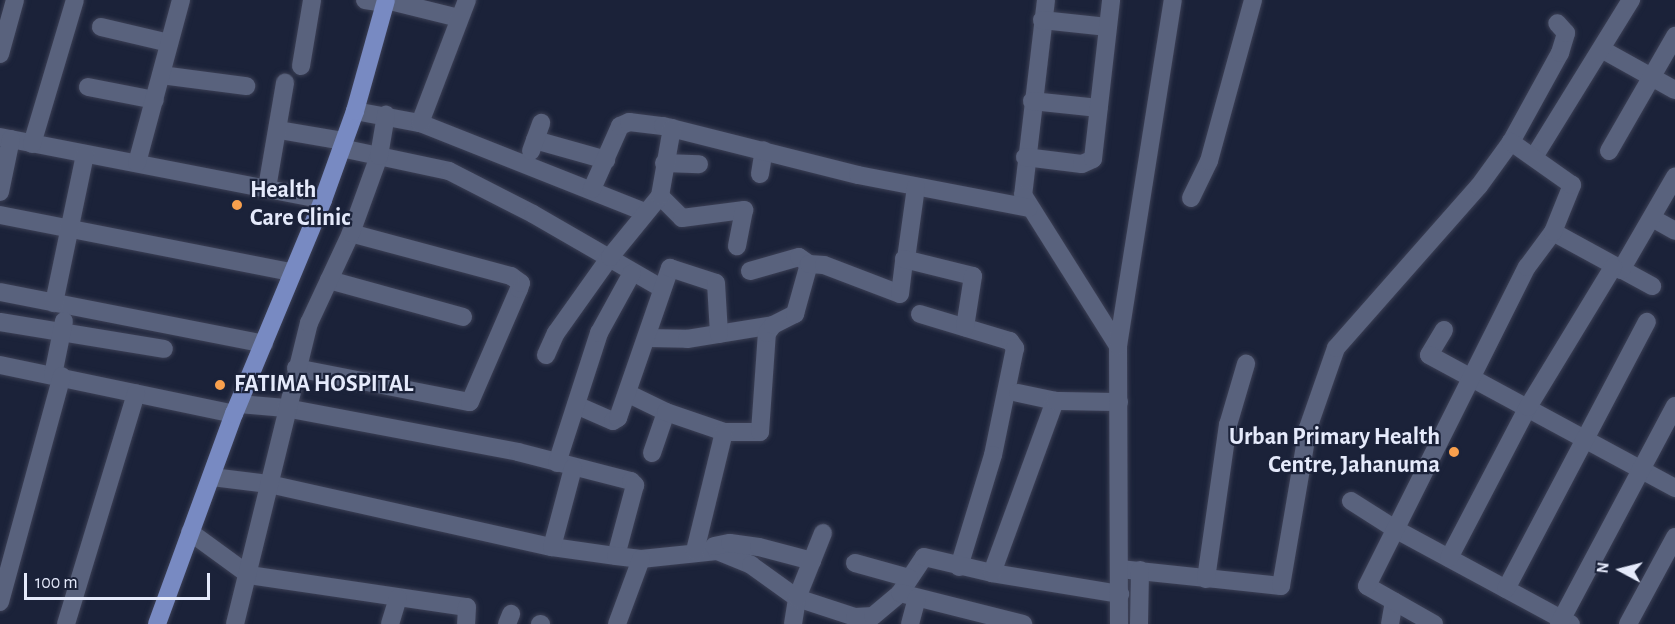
<!DOCTYPE html>
<html>
<head>
<meta charset="utf-8">
<style>
  body { margin:0 }
  #map { position:relative; width:1675px; height:624px; overflow:hidden; background:#1b2239; font-family:"Alegreya Sans",sans-serif }
  div>[style] { position:absolute }
  .roads { filter:drop-shadow(0 0 2px #3c4055) drop-shadow(0 0 2px #3c4055) }
  .minor>* { height:18px; margin:-9px; padding:0 9px; transform-origin:9px; border-radius:9px; background:#59627d }
  .major>* { height:18px; margin:-9px; padding:0 9px; transform-origin:9px; border-radius:9px; background:#788ac2 }
  .dots>* { width:16px; height:16px; translate:-50% -50%; box-sizing:border-box; border:3px solid #1b2239; border-radius:50% }
  span { translate:-50% -50%; white-space:nowrap; text-align:center; line-height:1.15; -webkit-text-stroke:4.5px #1b2239; paint-order:stroke }
  .poi-label { font-size:24px; color:#e5eafb; font-weight:700 }
  .left { translate:0 -50%; text-align:left }
  .right { translate:-100% -50%; text-align:right }
  .north { position:absolute; left:1591px; top:540px; width:60px; height:60px; -webkit-text-stroke:4px #1b2239; paint-order:stroke; rotate:277deg; font-size:16px; font-weight:700; line-height:24px; text-align:center; color:#e5eafb }
  .north::after { content:''; display:block; margin:auto; width:21px; height:27px; background:#e5eafb; clip-path:polygon(50% 0,100% 100%,50% 72%,0 100%) }
  .scale { position:absolute; left:24px; top:573px; width:186px; height:27px; box-sizing:border-box; border:3px solid #e5eafb; border-top:0; padding-left:8px; font-size:18px; line-height:21px; white-space:nowrap; color:#e5eafb; -webkit-text-stroke:4px #1b2239; paint-order:stroke }
</style>
</head>
<body>
<div id="map">
  <div class="roads">
    <div class="minor">
      <div style="left:365px;top:0;width:20px;rotate:9deg"></div>
      <div style="left:386px;top:0;width:75px;rotate:13.9deg"></div>
      <div style="left:1046px;top:0;width:196px;rotate:96.7deg"></div>
      <div style="left:1023px;top:195px;width:178px;rotate:57.8deg"></div>
      <div style="left:1042px;top:20px;width:66px;rotate:6.1deg"></div>
      <div style="left:101px;top:27px;width:70px;rotate:13.2deg"></div>
      <div style="left:1603px;top:50px;width:82px;rotate:29.1deg"></div>
      <div style="left:0;top:54px;width:56px;rotate:-74.5deg"></div>
      <div style="left:301px;top:66px;width:67px;rotate:-80.5deg"></div>
      <div style="left:161px;top:75px;width:86px;rotate:7.4deg"></div>
      <div style="left:88px;top:87px;width:68px;rotate:11deg"></div>
      <div style="left:1032px;top:101px;width:67px;rotate:6deg"></div>
      <div style="left:355px;top:111px;width:66px;rotate:10.5deg"></div>
      <div style="left:420px;top:123px;width:242px;rotate:21.6deg"></div>
      <div style="left:420px;top:123px;width:132px;rotate:-69.1deg"></div>
      <div style="left:279px;top:130px;width:66px;rotate:9.6deg"></div>
      <div style="left:0;top:137px;width:329px;rotate:11deg"></div>
      <div style="left:535px;top:140px;width:74px;rotate:15.7deg"></div>
      <div style="left:32px;top:144px;width:150px;rotate:-73.4deg"></div>
      <div style="left:341px;top:148px;width:110px;rotate:12deg"></div>
      <div style="left:449px;top:171px;width:94px;rotate:27.1deg"></div>
      <div style="left:533px;top:214px;width:148px;rotate:30deg"></div>
      <div style="left:531px;top:151px;width:30px;rotate:-70deg"></div>
      <div style="left:1609px;top:151px;width:133px;rotate:-60.1deg"></div>
      <div style="left:1025px;top:157px;width:57px;rotate:7deg"></div>
      <div style="left:1082px;top:164px;width:12px;rotate:-24deg"></div>
      <div style="left:1093px;top:159px;width:160px;rotate:-83.5deg"></div>
      <div style="left:1534px;top:157px;width:185px;rotate:-58.3deg"></div>
      <div style="left:137px;top:163px;width:169px;rotate:-74.9deg"></div>
      <div style="left:664px;top:163px;width:35px;rotate:2deg"></div>
      <div style="left:760px;top:174px;width:24px;rotate:-81deg"></div>
      <div style="left:267px;top:188px;width:107px;rotate:-80.3deg"></div>
      <div style="left:592px;top:189px;width:69px;rotate:-66deg"></div>
      <div style="left:620px;top:126px;width:10px;rotate:-24deg"></div>
      <div style="left:629px;top:122px;width:34px;rotate:7deg"></div>
      <div style="left:663px;top:126px;width:201px;rotate:14.1deg"></div>
      <div style="left:858px;top:175px;width:174px;rotate:10.9deg"></div>
      <div style="left:0;top:192px;width:54px;rotate:-78.3deg"></div>
      <div style="left:660px;top:196px;width:31px;rotate:45deg"></div>
      <div style="left:682px;top:218px;width:63px;rotate:-7.4deg"></div>
      <div style="left:744px;top:210px;width:37px;rotate:101deg"></div>
      <div style="left:1191px;top:198px;width:41px;rotate:-64.1deg"></div>
      <div style="left:1209px;top:161px;width:167px;rotate:-74.7deg"></div>
      <div style="left:0;top:215px;width:296px;rotate:11.1deg"></div>
      <div style="left:1652px;top:218px;width:26px;rotate:29deg"></div>
      <div style="left:1553px;top:232px;width:113px;rotate:28.6deg"></div>
      <div style="left:906px;top:259px;width:73px;rotate:-82.1deg"></div>
      <div style="left:1621px;top:270px;width:108px;rotate:-59.9deg"></div>
      <div style="left:750px;top:271px;width:51px;rotate:-15.9deg"></div>
      <div style="left:799px;top:257px;width:12px;rotate:35deg"></div>
      <div style="left:329px;top:280px;width:139px;rotate:15.4deg"></div>
      <div style="left:0;top:292px;width:269px;rotate:11.1deg"></div>
      <div style="left:54px;top:303px;width:152px;rotate:-78.2deg"></div>
      <div style="left:920px;top:314px;width:94px;rotate:16.7deg"></div>
      <div style="left:1010px;top:341px;width:9px;rotate:54deg"></div>
      <div style="left:1015px;top:348px;width:109px;rotate:101.6deg"></div>
      <div style="left:993px;top:455px;width:117px;rotate:106.9deg"></div>
      <div style="left:0;top:322px;width:166px;rotate:9.3deg"></div>
      <div style="left:1444px;top:330px;width:29px;rotate:121deg"></div>
      <div style="left:1429px;top:355px;width:280px;rotate:28.4deg"></div>
      <div style="left:648px;top:338px;width:39px;rotate:1deg"></div>
      <div style="left:687px;top:339px;width:87px;rotate:-9.2deg"></div>
      <div style="left:546px;top:355px;width:24px;rotate:-66deg"></div>
      <div style="left:556px;top:333px;width:93px;rotate:-54.6deg"></div>
      <div style="left:610px;top:257px;width:79px;rotate:-50.7deg"></div>
      <div style="left:660px;top:196px;width:69px;rotate:-80deg"></div>
      <div style="left:0;top:365px;width:239px;rotate:11.8deg"></div>
      <div style="left:296px;top:368px;width:177px;rotate:11.1deg"></div>
      <div style="left:470px;top:402px;width:123px;rotate:-66.6deg"></div>
      <div style="left:519px;top:289px;width:6px;rotate:-72deg"></div>
      <div style="left:521px;top:283px;width:12px;rotate:-145deg"></div>
      <div style="left:511px;top:276px;width:166px;rotate:-165deg"></div>
      <div style="left:53px;top:375px;width:55px;rotate:-78.5deg"></div>
      <div style="left:1018px;top:393px;width:38px;rotate:12deg"></div>
      <div style="left:629px;top:394px;width:41px;rotate:25.9deg"></div>
      <div style="left:239px;top:404px;width:47px;rotate:4.9deg"></div>
      <div style="left:286px;top:408px;width:236px;rotate:10.7deg"></div>
      <div style="left:518px;top:452px;width:117px;rotate:14.4deg"></div>
      <div style="left:631px;top:481px;width:6px;rotate:45deg"></div>
      <div style="left:635px;top:485px;width:73px;rotate:105deg"></div>
      <div style="left:576px;top:405px;width:40px;rotate:23.4deg"></div>
      <div style="left:613px;top:421px;width:6px;rotate:-31deg"></div>
      <div style="left:618px;top:418px;width:159px;rotate:-70.9deg"></div>
      <div style="left:670px;top:268px;width:48px;rotate:18.1deg"></div>
      <div style="left:716px;top:283px;width:51px;rotate:86.6deg"></div>
      <div style="left:652px;top:453px;width:43px;rotate:-71.1deg"></div>
      <div style="left:666px;top:412px;width:61px;rotate:19deg"></div>
      <div style="left:724px;top:432px;width:36px"></div>
      <div style="left:760px;top:432px;width:99px;rotate:-86deg"></div>
      <div style="left:767px;top:333px;width:10px;rotate:-53deg"></div>
      <div style="left:773px;top:325px;width:25px;rotate:-27deg"></div>
      <div style="left:795px;top:314px;width:52px;rotate:-74.4deg"></div>
      <div style="left:809px;top:264px;width:15px;rotate:4deg"></div>
      <div style="left:824px;top:265px;width:81px;rotate:20.9deg"></div>
      <div style="left:900px;top:294px;width:35px;rotate:-83deg"></div>
      <div style="left:904px;top:259px;width:71px;rotate:13.8deg"></div>
      <div style="left:973px;top:276px;width:52px;rotate:98.9deg"></div>
      <div style="left:557px;top:463px;width:137px;rotate:-72.1deg"></div>
      <div style="left:599px;top:333px;width:68px;rotate:-61.2deg"></div>
      <div style="left:212px;top:477px;width:57px;rotate:7deg"></div>
      <div style="left:269px;top:484px;width:290px;rotate:12.6deg"></div>
      <div style="left:552px;top:547px;width:65px;rotate:8deg"></div>
      <div style="left:616px;top:556px;width:25px;rotate:7deg"></div>
      <div style="left:641px;top:559px;width:76px;rotate:-6deg"></div>
      <div style="left:717px;top:551px;width:37px;rotate:22deg"></div>
      <div style="left:751px;top:565px;width:57px;rotate:35.7deg"></div>
      <div style="left:797px;top:598px;width:61px;rotate:18.1deg"></div>
      <div style="left:855px;top:617px;width:18px;rotate:-3deg"></div>
      <div style="left:873px;top:616px;width:35px;rotate:-40deg"></div>
      <div style="left:900px;top:593px;width:43px;rotate:-56.3deg"></div>
      <div style="left:924px;top:557px;width:70px;rotate:13.2deg"></div>
      <div style="left:992px;top:573px;width:130px;rotate:9.3deg"></div>
      <div style="left:1351px;top:501px;width:52px;rotate:32.5deg"></div>
      <div style="left:1395px;top:529px;width:200px;rotate:28.4deg"></div>
      <div style="left:190px;top:532px;width:73px;rotate:36.1deg"></div>
      <div style="left:249px;top:575px;width:220px;rotate:8.4deg"></div>
      <div style="left:467px;top:607px;width:17px;rotate:93deg"></div>
      <div style="left:714px;top:546px;width:16px;rotate:-11deg"></div>
      <div style="left:730px;top:543px;width:29px;rotate:8deg"></div>
      <div style="left:759px;top:547px;width:55px;rotate:14.8deg"></div>
      <div style="left:552px;top:547px;width:82px;rotate:-75.1deg"></div>
      <div style="left:695px;top:551px;width:122px;rotate:-76.3deg"></div>
      <div style="left:1449px;top:558px;width:170px;rotate:-62.4deg"></div>
      <div style="left:1528px;top:407px;width:164px;rotate:-58.7deg"></div>
      <div style="left:855px;top:563px;width:56px;rotate:15.5deg"></div>
      <div style="left:1120px;top:569px;width:162px;rotate:6deg"></div>
      <div style="left:1281px;top:586px;width:160px;rotate:-80.3deg"></div>
      <div style="left:1308px;top:428px;width:85px;rotate:-70.7deg"></div>
      <div style="left:1336px;top:348px;width:216px;rotate:-48.6deg"></div>
      <div style="left:1479px;top:186px;width:54px;rotate:-54deg"></div>
      <div style="left:1511px;top:142px;width:102px;rotate:-61.2deg"></div>
      <div style="left:1560px;top:53px;width:21px;rotate:-73deg"></div>
      <div style="left:1566px;top:33px;width:13px;rotate:-132deg"></div>
      <div style="left:992px;top:573px;width:183px;rotate:-69.9deg"></div>
      <div style="left:1055px;top:401px;width:64px;rotate:0.9deg"></div>
      <div style="left:1206px;top:579px;width:156px;rotate:-81.9deg"></div>
      <div style="left:1228px;top:425px;width:64px;rotate:-73.6deg"></div>
      <div style="left:1506px;top:589px;width:302px;rotate:-62.2deg"></div>
      <div style="left:900px;top:593px;width:127px;rotate:14.1deg"></div>
      <div style="left:0;top:602px;width:234px;rotate:-74.7deg"></div>
      <div style="left:66px;top:624px;width:241px;rotate:-73.1deg"></div>
      <div style="left:235px;top:624px;width:310px;rotate:-76.2deg"></div>
      <div style="left:309px;top:323px;width:99px;rotate:-65deg"></div>
      <div style="left:351px;top:233px;width:82px;rotate:-70deg"></div>
      <div style="left:379px;top:156px;width:42px;rotate:-80.3deg"></div>
      <div style="left:390px;top:624px;width:27px;rotate:-73deg"></div>
      <div style="left:507px;top:624px;width:11px;rotate:-68deg"></div>
      <div style="left:540px;top:624px;width:1px"></div>
      <div style="left:617px;top:624px;width:69px;rotate:-69.7deg"></div>
      <div style="left:793px;top:624px;width:26px;rotate:-81deg"></div>
      <div style="left:797px;top:598px;width:70px;rotate:-68.2deg"></div>
      <div style="left:910px;top:624px;width:27px;rotate:-75deg"></div>
      <div style="left:1119px;top:624px;width:278px;rotate:-90.2deg"></div>
      <div style="left:1118px;top:346px;width:350px;rotate:-81deg"></div>
      <div style="left:1139px;top:624px;width:54px;rotate:-88.9deg"></div>
      <div style="left:1390px;top:624px;width:23px;rotate:-80deg"></div>
      <div style="left:1434px;top:624px;width:77px;rotate:-150.4deg"></div>
      <div style="left:1367px;top:586px;width:357px;rotate:-63.4deg"></div>
      <div style="left:1527px;top:267px;width:44px;rotate:-53.4deg"></div>
      <div style="left:1553px;top:232px;width:51px;rotate:-68deg"></div>
      <div style="left:1572px;top:185px;width:75px;rotate:-144.8deg"></div>
      <div style="left:1559px;top:624px;width:247px;rotate:-62deg"></div>
      <div style="left:1628px;top:624px;width:99px;rotate:-61.6deg"></div>
    </div>
    <div class="major">
      <div style="left:157px;top:624px;width:224px;rotate:-69.9deg"></div>
      <div style="left:234px;top:414px;width:232px;rotate:-67.4deg"></div>
      <div style="left:323px;top:200px;width:95px;rotate:-70.2deg"></div>
      <div style="left:355px;top:111px;width:115px;rotate:-74.4deg"></div>
    </div>
  </div>
  <div class="dots">
    <div style="left:237px;top:205px;background:#f9a04d"></div>
    <div style="left:220px;top:385px;background:#f9a04d"></div>
    <div style="left:1454px;top:452px;background:#f9a04d"></div>
  </div>
  <div class="poi-label">
    <span class="left" style="left:250px;top:205px">Health<br>Care Clinic</span>
    <span class="left" style="left:234px;top:385px">FATIMA HOSPITAL</span>
    <span class="right" style="left:1440px;top:452px">Urban Primary Health<br>Centre, Jahanuma</span>
  </div>
  <div class="north">N</div>
  <div class="scale">100 m</div>
</div>
</body>
</html>
